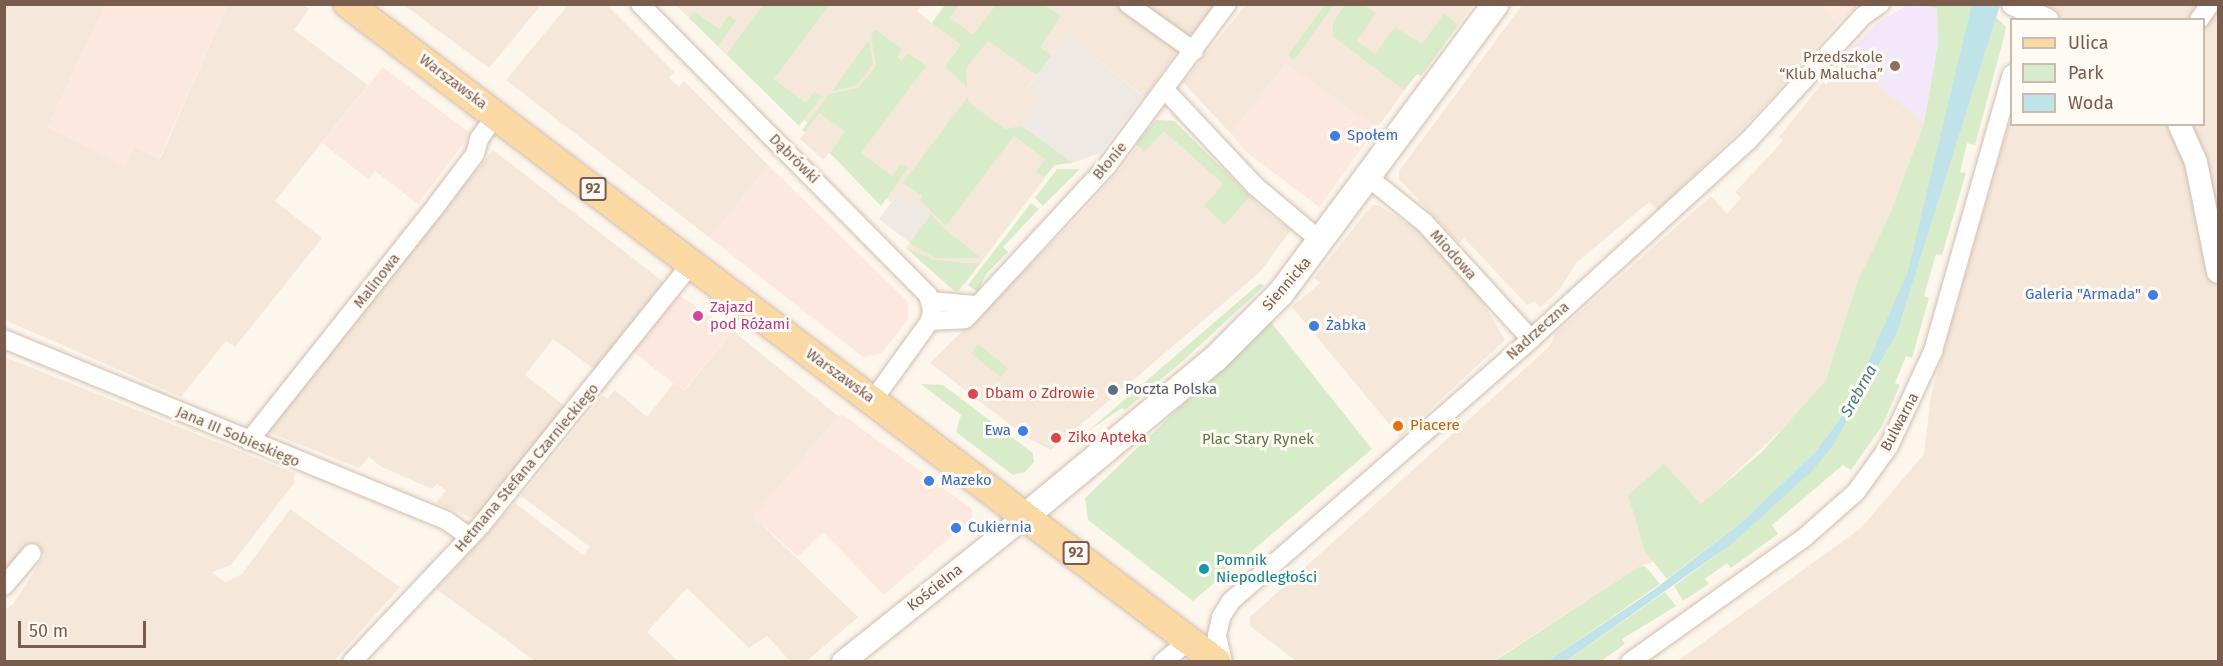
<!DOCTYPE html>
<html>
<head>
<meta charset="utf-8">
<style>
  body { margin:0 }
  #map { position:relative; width:2223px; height:666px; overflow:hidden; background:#fdf6ec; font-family:"Fira Sans",sans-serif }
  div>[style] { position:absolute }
  .residential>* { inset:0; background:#f5e8da }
  .commercial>* { inset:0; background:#fde8e0 }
  .industrial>* { inset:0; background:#efe9e4 }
  .education>* { inset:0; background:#f3e8fa }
  .green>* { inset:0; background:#d8ecc9 }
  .water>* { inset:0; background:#bfe3e8 }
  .roads { filter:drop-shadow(0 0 2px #d1beb0) drop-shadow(0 0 2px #d1beb0) }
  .minor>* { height:18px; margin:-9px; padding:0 9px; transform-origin:9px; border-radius:9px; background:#fff }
  .tertiary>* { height:22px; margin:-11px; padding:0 11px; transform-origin:11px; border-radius:11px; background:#fff }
  .secondary>* { height:26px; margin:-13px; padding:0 13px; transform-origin:13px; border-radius:13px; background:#fff }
  .primary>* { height:28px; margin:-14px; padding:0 14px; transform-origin:14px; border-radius:14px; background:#fbd9a5 }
  .dots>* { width:16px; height:16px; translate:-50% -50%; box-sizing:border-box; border:3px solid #fffaf3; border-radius:50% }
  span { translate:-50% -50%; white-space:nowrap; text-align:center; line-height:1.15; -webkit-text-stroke:6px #fffaf3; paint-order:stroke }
  .shield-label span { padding:2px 4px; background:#fffaf3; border:2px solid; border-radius:4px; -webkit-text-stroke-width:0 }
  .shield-label { font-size:14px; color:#7a5c4d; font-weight:700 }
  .education-label { font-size:15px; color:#785e54 }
  .right { translate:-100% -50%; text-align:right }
  .street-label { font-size:15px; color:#7a5c4d }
  .shop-label { font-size:15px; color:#366cbe }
  .left { translate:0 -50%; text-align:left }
  .hotel-label { font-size:15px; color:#b23c85 }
  .service-label { font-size:15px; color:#4e5e75 }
  .health-label { font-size:15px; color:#be3a42 }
  .food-label { font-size:15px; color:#c56008 }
  .park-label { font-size:15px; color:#537a41 }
  .culture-label { font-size:15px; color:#0d838f }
  .water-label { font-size:16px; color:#437c86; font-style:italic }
  .frame { position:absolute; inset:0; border:6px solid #7a5c4d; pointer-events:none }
  .legend { position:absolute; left:2010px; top:18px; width:195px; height:108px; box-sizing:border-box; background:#fffaf3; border:2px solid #cabbb1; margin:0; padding:8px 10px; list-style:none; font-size:18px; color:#7a5c4d }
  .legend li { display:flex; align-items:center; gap:12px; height:30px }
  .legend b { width:30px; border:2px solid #cabbb1 }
  .scale { position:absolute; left:18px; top:621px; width:128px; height:27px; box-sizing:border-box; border:3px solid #7a5c4d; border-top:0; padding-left:8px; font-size:18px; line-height:21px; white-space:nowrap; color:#7a5c4d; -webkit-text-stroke:4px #fffaf3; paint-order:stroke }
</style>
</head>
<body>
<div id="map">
  <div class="residential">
    <div style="clip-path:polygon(4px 5px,105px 5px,48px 127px,125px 166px,135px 147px,160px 159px,227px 5px,302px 5px,309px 9px,294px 30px,368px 85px,275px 201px,322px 238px,235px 347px,226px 341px,181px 397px,5px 320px)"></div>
    <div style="clip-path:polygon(404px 5px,541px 5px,489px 68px)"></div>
    <div style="clip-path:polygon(568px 5px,607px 5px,674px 72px,669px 78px,679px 87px,684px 81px,768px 165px,710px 238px,506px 80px)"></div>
    <div style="clip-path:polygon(676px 5px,921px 5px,917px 11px,932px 23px,945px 5px,1218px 5px,1194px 34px,1188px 35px,1145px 97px,1066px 35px,1028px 87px,1043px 99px,1022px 126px,1062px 155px,964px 285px,906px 248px,931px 215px,900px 191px,891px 202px,829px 153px,823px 160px,800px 139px,810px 125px,761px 82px,757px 85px)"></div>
    <div style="clip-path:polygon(1246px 5px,1473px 5px,1421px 76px,1408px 66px,1407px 87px,1377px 128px,1285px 64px,1231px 134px,1183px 82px)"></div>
    <div style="clip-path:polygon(1522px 5px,1822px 5px,1837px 24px,1754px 117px,1658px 210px,1649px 202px,1576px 263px,1560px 289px,1540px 308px,1535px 301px,1527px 305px,1464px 238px,1459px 243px,1399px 179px,1399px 171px)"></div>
    <div style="clip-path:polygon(2044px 5px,2218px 5px,2218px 661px,1676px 662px,1861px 528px,1924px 454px,1931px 395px,2011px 116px,2012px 124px,2204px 124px,2204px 20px,2040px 19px)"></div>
    <div style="clip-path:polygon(1844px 56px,1924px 123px,1889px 216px,1857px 282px,1826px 380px,1800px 412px,1701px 505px,1628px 495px,1653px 562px,1640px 566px,1493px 661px,1296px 661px,1250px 626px,1250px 617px,1549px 347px,1555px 334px,1711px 196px,1727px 214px,1741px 198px,1735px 192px,1772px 153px,1783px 140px,1779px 137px)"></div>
    <div style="clip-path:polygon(1156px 120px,1174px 121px,1267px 213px,1291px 230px,1260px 272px,1051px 450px,1026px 437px,930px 363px,1078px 217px,1124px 165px)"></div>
    <div style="clip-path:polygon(493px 150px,665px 283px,597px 371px,553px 339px,525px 375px,566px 407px,482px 511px,470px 517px,436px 503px,446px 490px,437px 484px,432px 489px,380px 466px,369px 457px,359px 468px,266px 431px)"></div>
    <div style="clip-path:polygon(1372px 205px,1378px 205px,1419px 231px,1479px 296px,1505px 340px,1400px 437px,1292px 307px,1320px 283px,1314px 278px)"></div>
    <div style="clip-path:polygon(733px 331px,838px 416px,754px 517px,858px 617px,807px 661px,790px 661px,767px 636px,749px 648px,687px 588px,647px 632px,678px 661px,535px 661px,436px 589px,515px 503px,583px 555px,590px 547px,521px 496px,603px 395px,607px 399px,615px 390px,647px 417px,674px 383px,684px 391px)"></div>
    <div style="clip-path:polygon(5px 357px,294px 473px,294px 483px,231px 565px,212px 572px,225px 582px,242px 574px,290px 509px,400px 587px,334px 661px,5px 662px,5px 610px,13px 604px,45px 555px,29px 543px,5px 576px)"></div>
  </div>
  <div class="commercial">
    <div style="clip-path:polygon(105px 5px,227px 5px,159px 159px,135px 147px,125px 167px,48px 127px)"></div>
    <div style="clip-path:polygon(1822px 5px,1859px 5px,1837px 24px)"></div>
    <div style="clip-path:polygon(1285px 64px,1377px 128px,1319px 207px,1246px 152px,1231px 134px)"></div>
    <div style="clip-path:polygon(383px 67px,471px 134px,418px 204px,375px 171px,368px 179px,322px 143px)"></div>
    <div style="clip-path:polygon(768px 165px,908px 302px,908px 320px,881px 354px,863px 357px,710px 238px)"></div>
    <div style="clip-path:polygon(679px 295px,733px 331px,683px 391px,633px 352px)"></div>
    <div style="clip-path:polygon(843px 415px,972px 509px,972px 518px,884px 595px,823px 532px,798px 557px,754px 517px,838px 416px)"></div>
  </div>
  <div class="industrial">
    <div style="clip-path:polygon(1066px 35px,1143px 96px,1100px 153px,1072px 163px,1022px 126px,1043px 99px,1028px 88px)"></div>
    <div style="clip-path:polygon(900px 191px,931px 214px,910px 243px,879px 219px)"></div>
  </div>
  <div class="education">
    <div style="clip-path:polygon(1908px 5px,1937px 7px,1938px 43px,1924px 123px,1844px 56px,1878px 22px)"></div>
  </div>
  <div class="green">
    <div style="clip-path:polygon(764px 4px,829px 5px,774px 79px,806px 103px,814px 91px,822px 96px,799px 126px,727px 54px)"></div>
    <div style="clip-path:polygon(945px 5px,958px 6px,950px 18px,973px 35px,996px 5px,1044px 5px,1061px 16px,1040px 47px,1051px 56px,1037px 75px,988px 41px,966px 68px,967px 87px,945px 66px,961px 45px,932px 23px)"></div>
    <div style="clip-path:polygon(1325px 5px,1334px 5px,1294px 60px,1288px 55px)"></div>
    <div style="clip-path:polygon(1345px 5px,1364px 5px,1376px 13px,1357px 41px,1375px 54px,1395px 27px,1422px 44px,1444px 13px,1458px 25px,1421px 76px,1417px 74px,1404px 90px,1333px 36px,1333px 22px)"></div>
    <div style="clip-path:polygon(1922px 5px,1972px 5px,1921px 226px,1908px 271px,1877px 349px,1848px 408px,1815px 452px,1742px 522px,1667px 579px,1645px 551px,1628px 495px,1664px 464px,1701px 504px,1762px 452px,1826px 380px,1857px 282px,1889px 216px,1924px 123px,1938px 43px,1937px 8px)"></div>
    <div style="clip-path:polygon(694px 11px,719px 29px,729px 15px,736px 21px,718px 46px,689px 18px)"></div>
    <div style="clip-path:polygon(1996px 17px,2006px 27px,2004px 37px,1975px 145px,1967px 143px,1960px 172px,1966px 173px,1942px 255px,1936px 254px,1924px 296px,1929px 298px,1912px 358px,1906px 356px,1895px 383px,1900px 385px,1882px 426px,1851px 470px,1843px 465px,1772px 525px,1778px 534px,1731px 568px,1727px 563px,1705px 579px,1709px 584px,1683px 601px,1674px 586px,1733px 543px,1834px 444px,1897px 333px)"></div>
    <div style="clip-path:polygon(875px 29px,902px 49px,897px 57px,902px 61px,908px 53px,926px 66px,861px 153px,892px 176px,901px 164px,908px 168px,881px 206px,830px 153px,845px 131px,819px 113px,805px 132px,802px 130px,829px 94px,858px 88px,876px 66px,871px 36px)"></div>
    <div style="clip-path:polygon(869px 40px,873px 64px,857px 85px,832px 91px)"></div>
    <div style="clip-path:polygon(968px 96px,968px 102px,1005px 129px,1022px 126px,1072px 163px,1055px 165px,1044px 177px,1036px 172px,1045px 159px,1014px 136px,946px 226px,920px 200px,922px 196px,903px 183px)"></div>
    <div style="clip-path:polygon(1156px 120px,1174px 121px,1250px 196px,1225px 225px,1204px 206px,1223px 184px,1164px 131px,1144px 152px,1136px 144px)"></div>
    <div style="clip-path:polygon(1057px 169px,1080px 169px,1043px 206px,1035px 198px)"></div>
    <div style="clip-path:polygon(1031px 203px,1039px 209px,1003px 247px,1008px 252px,986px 274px,978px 292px,968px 285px)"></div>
    <div style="clip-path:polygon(931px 214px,942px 227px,981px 258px,935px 258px,910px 243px)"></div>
    <div style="clip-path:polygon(906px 248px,935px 260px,979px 264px,958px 291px,953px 290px)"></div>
    <div style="clip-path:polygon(1260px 283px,1264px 286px,1185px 359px,1125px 410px,1122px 408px,1088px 431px)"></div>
    <div style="clip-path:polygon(1270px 321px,1372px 449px,1193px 601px,1088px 520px,1085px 498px)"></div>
    <div style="clip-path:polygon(978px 344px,1008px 368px,1001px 377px,971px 354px)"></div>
    <div style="clip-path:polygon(921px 384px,943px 385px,1033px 453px,1034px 462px,1025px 472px,1013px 475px,956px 432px,961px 415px)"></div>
    <div style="clip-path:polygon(1640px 566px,1646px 567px,1660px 584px,1548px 661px,1493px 662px)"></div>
    <div style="clip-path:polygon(1665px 592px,1676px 606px,1622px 639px,1625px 644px,1601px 661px,1565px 662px)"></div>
  </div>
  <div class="water">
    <div style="clip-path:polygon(1972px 4px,2000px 5px,1897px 333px,1834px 444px,1813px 470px,1733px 543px,1566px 661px,1548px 661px,1655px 589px,1742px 522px,1815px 452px,1848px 408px,1908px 271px)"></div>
  </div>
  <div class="roads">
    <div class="minor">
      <div style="left:640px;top:4px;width:409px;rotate:45.3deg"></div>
      <div style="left:928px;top:295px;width:16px;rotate:75deg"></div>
      <div style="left:932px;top:310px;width:11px;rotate:100deg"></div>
      <div style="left:930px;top:321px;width:97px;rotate:125.8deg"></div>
      <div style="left:1128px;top:4px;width:81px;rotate:35.5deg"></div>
      <div style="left:2199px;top:20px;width:19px;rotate:-55deg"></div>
      <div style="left:1165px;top:90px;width:132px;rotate:46.8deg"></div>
      <div style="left:1255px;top:186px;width:87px;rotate:39.9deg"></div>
      <div style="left:1369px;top:178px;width:72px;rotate:38.8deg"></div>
      <div style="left:1425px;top:223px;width:157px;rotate:47.6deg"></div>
      <div style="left:930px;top:301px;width:46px;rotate:5deg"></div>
      <div style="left:930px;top:321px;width:35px;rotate:-3deg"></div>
      <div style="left:965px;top:319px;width:7px;rotate:-45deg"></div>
      <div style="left:970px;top:314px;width:202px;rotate:-47.2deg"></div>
      <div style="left:1107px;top:166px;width:202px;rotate:-53.5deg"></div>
      <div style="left:4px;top:339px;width:479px;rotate:22.3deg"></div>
      <div style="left:447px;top:521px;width:28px;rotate:35deg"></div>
      <div style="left:249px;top:441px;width:304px;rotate:-51.5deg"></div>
      <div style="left:438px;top:203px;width:61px;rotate:-52.9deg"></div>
      <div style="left:475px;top:154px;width:16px;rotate:-75deg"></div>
      <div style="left:479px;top:139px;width:29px;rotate:-55deg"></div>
      <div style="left:4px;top:586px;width:43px;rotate:-49.7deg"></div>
      <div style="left:352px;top:662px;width:190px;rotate:-46.7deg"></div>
      <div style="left:482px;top:524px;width:334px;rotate:-51.2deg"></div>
      <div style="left:1163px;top:662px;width:33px;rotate:-40deg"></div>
      <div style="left:1223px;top:662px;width:28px;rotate:-103deg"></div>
      <div style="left:1217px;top:635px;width:18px;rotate:-77deg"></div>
      <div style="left:1221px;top:617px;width:19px;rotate:-58deg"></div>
      <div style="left:1231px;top:601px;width:398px;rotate:-41.1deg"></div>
      <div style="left:1531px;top:339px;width:294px;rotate:-42.4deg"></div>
      <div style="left:1748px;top:141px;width:170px;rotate:-47.4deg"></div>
      <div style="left:1863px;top:16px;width:21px;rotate:-35deg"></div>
      <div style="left:1630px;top:662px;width:215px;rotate:-35.5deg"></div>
      <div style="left:1805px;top:537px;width:68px;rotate:-41.4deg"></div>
      <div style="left:1856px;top:492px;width:57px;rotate:-54.3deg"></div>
      <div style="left:1889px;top:446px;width:105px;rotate:-65.1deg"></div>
      <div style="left:1933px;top:351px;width:288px;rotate:-74.1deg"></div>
    </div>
    <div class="tertiary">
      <div style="left:2013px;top:4px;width:38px;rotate:25deg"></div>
      <div style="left:2179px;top:124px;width:42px;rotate:65.9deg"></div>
      <div style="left:2196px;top:162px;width:112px;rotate:78.7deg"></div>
      <div style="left:843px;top:662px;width:236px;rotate:-38.6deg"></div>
    </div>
    <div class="secondary">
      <div style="left:1027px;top:515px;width:244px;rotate:-39.7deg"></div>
      <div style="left:1215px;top:359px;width:93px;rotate:-45deg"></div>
      <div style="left:1281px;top:293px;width:360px;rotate:-53.4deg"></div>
    </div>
    <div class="primary">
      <div style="left:348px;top:4px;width:1090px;rotate:37.13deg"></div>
    </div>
  </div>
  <div class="dots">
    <div style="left:1895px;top:66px;background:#8d6e63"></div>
    <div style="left:1335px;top:136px;background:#3f7fe0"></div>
    <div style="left:2153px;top:295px;background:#3f7fe0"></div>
    <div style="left:698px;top:316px;background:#d1479c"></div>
    <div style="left:1314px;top:326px;background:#3f7fe0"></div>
    <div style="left:1113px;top:390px;background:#5c6f8a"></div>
    <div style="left:973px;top:394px;background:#e0444e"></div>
    <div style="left:1398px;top:426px;background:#e8710a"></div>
    <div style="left:1023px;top:431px;background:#3f7fe0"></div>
    <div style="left:1056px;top:438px;background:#e0444e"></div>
    <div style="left:929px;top:481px;background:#3f7fe0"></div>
    <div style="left:956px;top:528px;background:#3f7fe0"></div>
    <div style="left:1204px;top:569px;background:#0f9aa8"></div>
  </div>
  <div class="shield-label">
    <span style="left:593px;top:189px">92</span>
    <span style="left:1076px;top:553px">92</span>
  </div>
  <div class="education-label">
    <span class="right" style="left:1883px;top:66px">Przedszkole<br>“Klub Malucha”</span>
  </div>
  <div class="street-label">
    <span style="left:453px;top:82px;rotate:37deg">Warszawska</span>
    <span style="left:794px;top:159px;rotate:45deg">Dąbrówki</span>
    <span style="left:1110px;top:161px;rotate:-50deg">Błonie</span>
    <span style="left:1453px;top:255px;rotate:48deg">Miodowa</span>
    <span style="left:377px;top:281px;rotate:-52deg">Malinowa</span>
    <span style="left:1287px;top:284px;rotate:-49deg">Siennicka</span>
    <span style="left:1538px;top:331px;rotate:-42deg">Nadrzeczna</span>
    <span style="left:840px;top:376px;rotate:36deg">Warszawska</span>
    <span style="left:1900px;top:422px;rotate:-62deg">Bulwarna</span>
    <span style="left:238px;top:437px;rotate:23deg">Jana III Sobieskiego</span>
    <span style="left:527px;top:468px;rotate:-50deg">Hetmana Stefana Czarnieckiego</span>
    <span style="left:935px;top:588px;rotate:-38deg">Kościelna</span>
  </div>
  <div class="shop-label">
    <span class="left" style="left:1347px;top:136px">Społem</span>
    <span class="right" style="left:2141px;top:295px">Galeria "Armada"</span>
    <span class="left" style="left:1326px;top:326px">Żabka</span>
    <span class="right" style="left:1011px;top:431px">Ewa</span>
    <span class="left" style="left:941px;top:481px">Mazeko</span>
    <span class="left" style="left:968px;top:528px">Cukiernia</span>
  </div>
  <div class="hotel-label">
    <span class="left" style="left:710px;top:316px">Zajazd<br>pod Różami</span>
  </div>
  <div class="service-label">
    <span class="left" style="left:1125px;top:390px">Poczta Polska</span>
  </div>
  <div class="health-label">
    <span class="left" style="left:985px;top:394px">Dbam o Zdrowie</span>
    <span class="left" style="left:1068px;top:438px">Ziko Apteka</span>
  </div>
  <div class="food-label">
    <span class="left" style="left:1410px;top:426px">Piacere</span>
  </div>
  <div class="park-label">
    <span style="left:1258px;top:440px">Plac Stary Rynek</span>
  </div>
  <div class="culture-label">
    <span class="left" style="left:1216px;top:569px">Pomnik<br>Niepodległości</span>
  </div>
  <div class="water-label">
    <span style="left:1859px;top:391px;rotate:-61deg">Srebrna</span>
  </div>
  <div class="frame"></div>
  <ul class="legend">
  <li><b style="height:8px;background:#fbd9a5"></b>Ulica</li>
  <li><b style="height:16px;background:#d8ecc9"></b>Park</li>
  <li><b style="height:16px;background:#bfe3e8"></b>Woda</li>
  </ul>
  <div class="scale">50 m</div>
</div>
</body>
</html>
